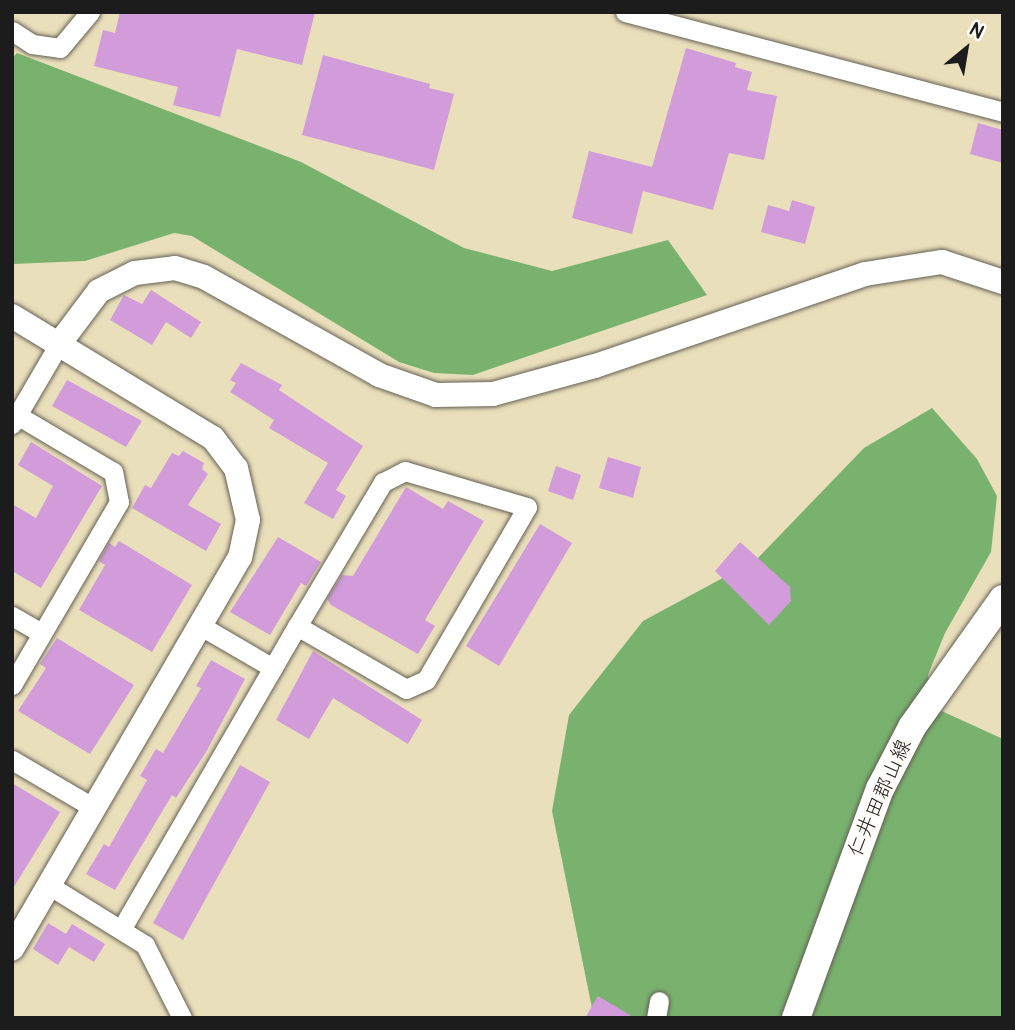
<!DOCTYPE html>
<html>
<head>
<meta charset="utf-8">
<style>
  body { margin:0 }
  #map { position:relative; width:1015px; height:1030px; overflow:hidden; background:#eadfbb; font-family:Pangolin,"Klee One",sans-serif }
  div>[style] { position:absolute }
  .forest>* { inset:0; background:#79b26f }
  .building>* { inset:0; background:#d19cd9 }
  .roads { filter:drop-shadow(0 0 2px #646054) drop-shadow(0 0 2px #646054) }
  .minor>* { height:19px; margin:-9.5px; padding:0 9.5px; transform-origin:9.5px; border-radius:9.5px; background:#fff }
  .tertiary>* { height:24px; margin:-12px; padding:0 12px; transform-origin:12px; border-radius:12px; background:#fff }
  .secondary>* { height:28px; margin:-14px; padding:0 14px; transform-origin:14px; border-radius:14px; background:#fff }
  span { translate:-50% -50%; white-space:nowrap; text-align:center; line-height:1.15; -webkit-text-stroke:5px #fdfcf7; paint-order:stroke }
  .street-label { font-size:21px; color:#1c1c1c }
  .frame { position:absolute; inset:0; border:14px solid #1c1c1c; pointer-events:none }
  .north { position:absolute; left:931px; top:14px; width:70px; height:70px; -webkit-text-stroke:5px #fdfcf7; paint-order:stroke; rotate:30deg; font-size:19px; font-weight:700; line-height:28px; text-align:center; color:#1c1c1c }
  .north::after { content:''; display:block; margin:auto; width:24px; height:32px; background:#1c1c1c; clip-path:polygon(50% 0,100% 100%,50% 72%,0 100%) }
</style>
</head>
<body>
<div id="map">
  <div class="forest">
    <div style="clip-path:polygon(17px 53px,301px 162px,464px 248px,552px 271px,668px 240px,707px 295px,473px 375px,434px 373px,399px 362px,192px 236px,174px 233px,85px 261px,12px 264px,12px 58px)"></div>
    <div style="clip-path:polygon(932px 408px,977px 459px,997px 496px,991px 552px,945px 633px,928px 675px,935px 708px,1003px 739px,1003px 1018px,594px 1018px,552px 811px,569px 715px,643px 621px,756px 560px,864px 448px)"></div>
  </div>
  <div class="building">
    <div style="clip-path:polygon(120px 12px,315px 12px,302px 65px,237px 49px,220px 117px,173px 105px,178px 87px,94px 66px,103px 30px,115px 33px)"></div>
    <div style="clip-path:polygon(686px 48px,736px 63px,735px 67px,752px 72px,747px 90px,777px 96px,764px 160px,729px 153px,713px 210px,643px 191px,632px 234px,572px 218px,589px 151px,652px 167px)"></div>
    <div style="clip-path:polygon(323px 55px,430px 84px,429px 88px,454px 94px,434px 170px,302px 135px)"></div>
    <div style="clip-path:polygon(978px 123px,1003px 130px,1003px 163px,970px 154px)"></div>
    <div style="clip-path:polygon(792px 200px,815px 207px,805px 244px,761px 232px,768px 205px,789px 211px)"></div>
    <div style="clip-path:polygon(151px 290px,201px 322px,191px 338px,166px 322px,152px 345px,110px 320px,124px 295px,142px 304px)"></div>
    <div style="clip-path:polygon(241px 363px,282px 385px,279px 390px,363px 446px,336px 490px,346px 496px,333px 519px,304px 503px,328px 463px,269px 428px,274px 420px,230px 392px,236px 383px,230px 380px)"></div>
    <div style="clip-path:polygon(67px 380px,142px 421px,126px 447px,52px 406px)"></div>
    <div style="clip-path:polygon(31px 442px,102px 486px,41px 588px,12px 571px,12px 504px,36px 518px,53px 486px,18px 465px)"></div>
    <div style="clip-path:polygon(183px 451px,204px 463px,202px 469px,208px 474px,188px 505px,221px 524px,206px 551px,132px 508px,145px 485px,151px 488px,172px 453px,179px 456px)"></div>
    <div style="clip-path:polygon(608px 457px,641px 467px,633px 498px,599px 488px)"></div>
    <div style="clip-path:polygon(556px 466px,581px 475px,573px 500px,548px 491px)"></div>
    <div style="clip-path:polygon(406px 487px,443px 509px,448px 501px,484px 521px,425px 620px,435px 626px,418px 654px,331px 605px,327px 599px,342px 575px,353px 576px)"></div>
    <div style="clip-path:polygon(540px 524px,572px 543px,499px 666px,466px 646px)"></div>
    <div style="clip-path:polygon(278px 537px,321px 562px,306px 586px,301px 583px,270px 635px,230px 612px)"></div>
    <div style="clip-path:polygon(119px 541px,192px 585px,152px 652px,79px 610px,105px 565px,99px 561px,109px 543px,115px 547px)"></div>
    <div style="clip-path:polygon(740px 542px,790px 587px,791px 601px,769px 625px,715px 571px)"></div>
    <div style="clip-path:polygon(57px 638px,134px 685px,90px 754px,18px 711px,46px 668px,40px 664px)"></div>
    <div style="clip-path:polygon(313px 651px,422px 720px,408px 744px,333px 698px,309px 739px,276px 720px)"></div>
    <div style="clip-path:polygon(211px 660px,245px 679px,206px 752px,176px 798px,172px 795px,115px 890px,86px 874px,104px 844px,109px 847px,147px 780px,140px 776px,156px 749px,163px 753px,201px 688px,196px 686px)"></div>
    <div style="clip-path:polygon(240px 765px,270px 782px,183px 940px,153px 923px)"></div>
    <div style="clip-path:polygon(12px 783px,60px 812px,12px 890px)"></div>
    <div style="clip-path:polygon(48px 923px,66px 934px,72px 924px,105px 944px,94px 962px,69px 947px,58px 965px,33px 949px)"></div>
    <div style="clip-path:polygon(598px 996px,635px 1018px,585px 1018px)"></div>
  </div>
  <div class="roads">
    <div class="minor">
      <div style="left:625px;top:12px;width:391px;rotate:14.8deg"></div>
      <div style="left:12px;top:31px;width:24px;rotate:33deg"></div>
      <div style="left:32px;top:44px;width:28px;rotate:8deg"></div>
      <div style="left:60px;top:48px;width:47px;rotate:-50.2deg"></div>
      <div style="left:12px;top:424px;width:93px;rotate:-59.6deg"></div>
      <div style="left:12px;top:616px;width:34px;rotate:30deg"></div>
      <div style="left:201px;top:626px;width:83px;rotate:30.3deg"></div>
      <div style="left:12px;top:685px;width:212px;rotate:-59.7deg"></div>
      <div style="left:119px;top:502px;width:31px;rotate:-101deg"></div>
      <div style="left:113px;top:472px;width:112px;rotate:-149.3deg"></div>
      <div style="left:12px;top:760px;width:95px;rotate:30.3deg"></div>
      <div style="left:50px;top:886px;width:112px;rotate:31.8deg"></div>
      <div style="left:145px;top:945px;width:82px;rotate:63.1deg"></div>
      <div style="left:122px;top:928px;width:349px;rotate:-59.9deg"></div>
      <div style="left:297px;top:626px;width:126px;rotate:30deg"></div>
      <div style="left:406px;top:689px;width:22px;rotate:-24deg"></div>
      <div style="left:426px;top:680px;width:200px;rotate:-59.7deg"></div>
      <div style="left:527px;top:507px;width:127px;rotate:-163.6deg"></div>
      <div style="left:405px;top:471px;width:25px;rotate:153deg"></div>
      <div style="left:383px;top:482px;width:168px;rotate:120.8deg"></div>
      <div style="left:656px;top:1018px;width:17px;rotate:-80deg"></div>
    </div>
    <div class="tertiary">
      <div style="left:12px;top:316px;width:235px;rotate:31.3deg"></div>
      <div style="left:213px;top:438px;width:38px;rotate:53deg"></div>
      <div style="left:236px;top:468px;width:53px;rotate:77deg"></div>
      <div style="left:248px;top:520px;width:38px;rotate:102deg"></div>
      <div style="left:240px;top:557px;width:453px;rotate:120.2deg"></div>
      <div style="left:59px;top:344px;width:66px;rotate:-53deg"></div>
      <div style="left:99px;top:291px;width:40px;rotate:-26.6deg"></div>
      <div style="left:135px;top:273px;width:40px;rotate:-7.1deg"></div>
      <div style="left:175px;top:268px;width:30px;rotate:17deg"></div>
      <div style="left:204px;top:277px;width:201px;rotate:29.2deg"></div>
      <div style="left:379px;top:375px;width:60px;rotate:19.3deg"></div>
      <div style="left:436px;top:395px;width:57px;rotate:-1deg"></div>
      <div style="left:493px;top:394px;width:106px;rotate:-15.4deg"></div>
      <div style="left:595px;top:366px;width:285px;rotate:-18.8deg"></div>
      <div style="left:865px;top:274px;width:78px;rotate:-8.9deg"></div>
      <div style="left:942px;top:262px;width:64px;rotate:18.2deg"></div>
    </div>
    <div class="secondary">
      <div style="left:796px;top:1018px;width:244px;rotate:-69.9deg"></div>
      <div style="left:880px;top:789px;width:70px;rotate:-62.7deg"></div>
      <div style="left:912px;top:727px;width:157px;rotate:-54.6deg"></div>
    </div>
  </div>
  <div class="street-label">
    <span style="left:880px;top:798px;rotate:-66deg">仁井田郡山線</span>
  </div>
  <div class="frame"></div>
  <div class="north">N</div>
</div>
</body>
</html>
